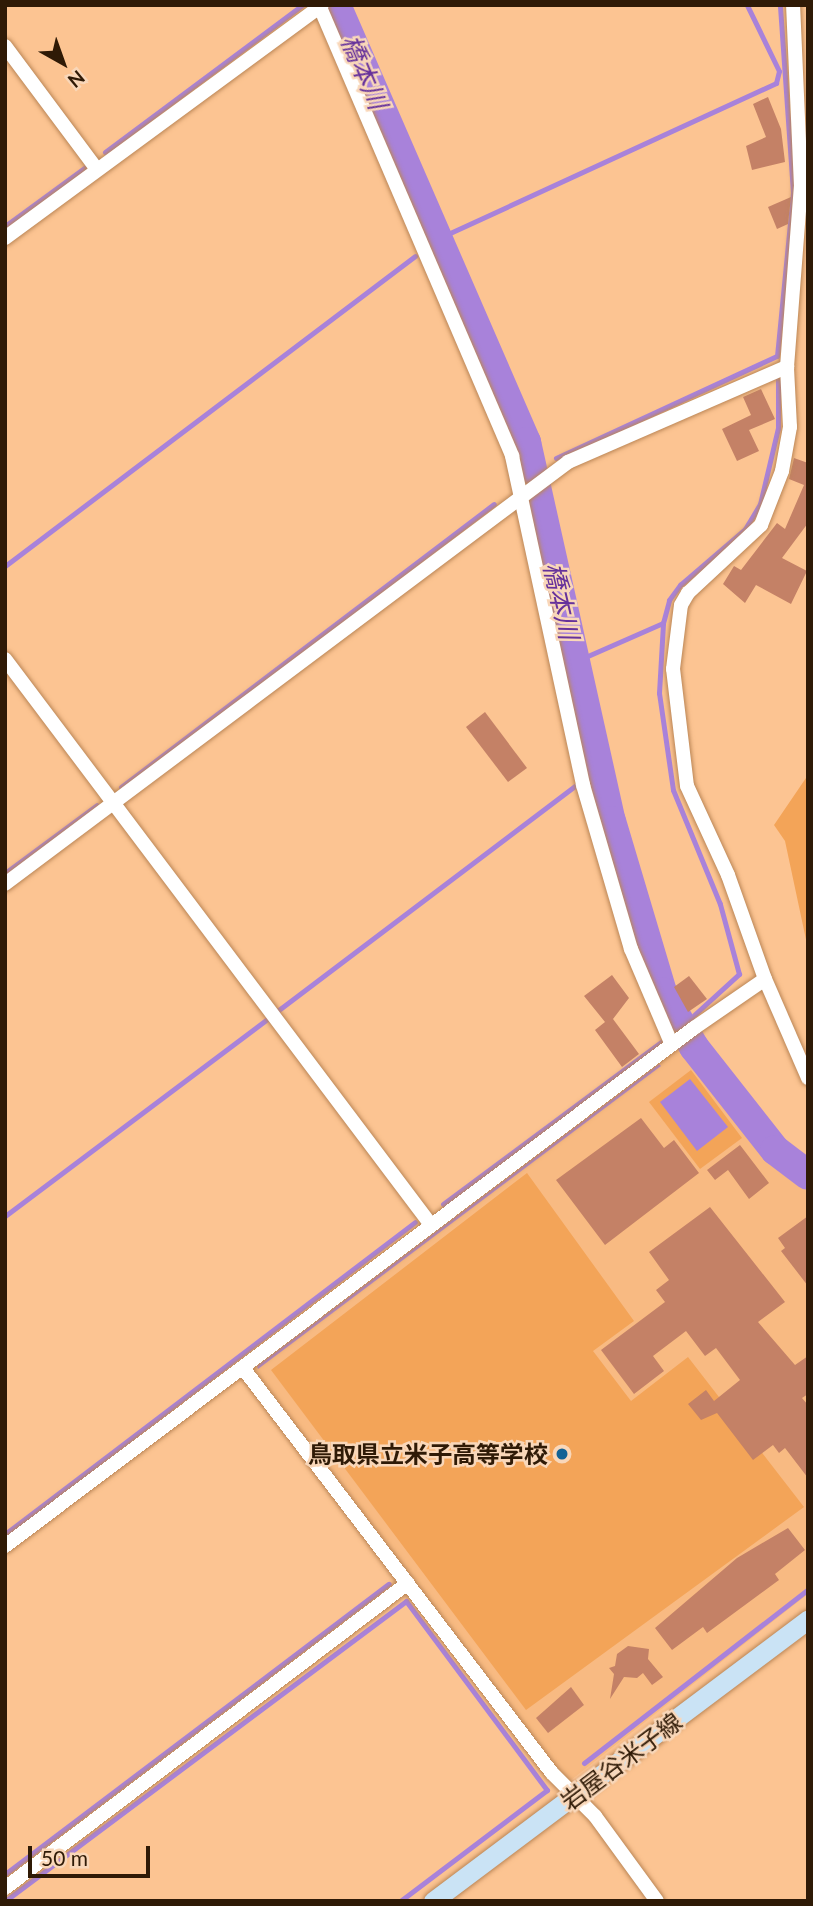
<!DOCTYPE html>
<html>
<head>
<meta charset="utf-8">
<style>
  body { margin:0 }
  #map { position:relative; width:813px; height:1906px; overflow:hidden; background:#fcc492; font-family:Lato,"Noto Sans JP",sans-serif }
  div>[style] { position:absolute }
  .built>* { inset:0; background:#f8ba82 }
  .green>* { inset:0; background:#f3a458 }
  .water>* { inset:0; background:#a882da }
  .stream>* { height:5px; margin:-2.5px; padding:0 2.5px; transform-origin:2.5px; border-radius:2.5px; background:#a882da }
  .river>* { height:30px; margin:-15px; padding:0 15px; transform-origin:15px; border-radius:15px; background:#a882da }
  .building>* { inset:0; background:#c48166 }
  .roads { filter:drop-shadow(0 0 2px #bb8656) drop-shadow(0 0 2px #bb8656) }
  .street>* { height:14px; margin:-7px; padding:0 7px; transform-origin:7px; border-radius:7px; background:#fff }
  .secondary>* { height:19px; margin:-9.5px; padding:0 9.5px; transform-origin:9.5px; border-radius:9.5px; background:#cae3f5 }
  .dots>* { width:19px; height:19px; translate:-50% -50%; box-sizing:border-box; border:4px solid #f9d7b9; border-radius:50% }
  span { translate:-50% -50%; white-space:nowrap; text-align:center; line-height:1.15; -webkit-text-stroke:5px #f9d7b9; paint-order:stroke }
  .poi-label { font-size:24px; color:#2f1a06; font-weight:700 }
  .right { translate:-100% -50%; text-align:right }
  .street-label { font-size:24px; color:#2f1a06 }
  .water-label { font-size:26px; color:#66329b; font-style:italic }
  .frame { position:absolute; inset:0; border:7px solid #2f1a06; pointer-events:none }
  .north { position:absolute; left:28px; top:28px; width:70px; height:70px; -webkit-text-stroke:5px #f9d7b9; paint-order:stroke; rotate:140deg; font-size:19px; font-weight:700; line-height:28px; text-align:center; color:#2f1a06 }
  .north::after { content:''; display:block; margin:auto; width:24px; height:32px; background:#2f1a06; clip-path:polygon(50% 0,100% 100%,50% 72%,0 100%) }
  .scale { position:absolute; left:28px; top:1846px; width:122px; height:32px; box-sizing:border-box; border:4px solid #2f1a06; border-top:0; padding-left:9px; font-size:21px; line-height:24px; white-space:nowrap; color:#2f1a06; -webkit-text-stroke:5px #f9d7b9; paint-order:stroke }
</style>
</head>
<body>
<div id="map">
  <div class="built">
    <div style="clip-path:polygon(684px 1044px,762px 1148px,808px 1182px,808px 1594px,571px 1780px,564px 1780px,253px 1368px)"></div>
  </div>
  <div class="green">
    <div style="clip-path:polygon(808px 775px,808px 949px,785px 841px,774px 825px)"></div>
    <div style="clip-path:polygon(691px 1070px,742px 1138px,700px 1169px,649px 1102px)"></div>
    <div style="clip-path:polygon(527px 1173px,634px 1321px,593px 1351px,631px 1401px,688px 1357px,804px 1507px,526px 1710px,271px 1370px)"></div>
  </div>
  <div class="water">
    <div style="clip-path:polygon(659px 1064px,661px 1066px,258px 1369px,257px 1366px)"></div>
    <div style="clip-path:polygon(690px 1079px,728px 1127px,697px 1151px,660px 1102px)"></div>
  </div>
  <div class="stream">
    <div style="left:105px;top:152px;width:246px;rotate:-36.7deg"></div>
    <div style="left:5px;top:226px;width:102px;rotate:-36.2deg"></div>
    <div style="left:450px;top:233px;width:359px;rotate:-24.7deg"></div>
    <div style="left:776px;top:83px;width:12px;rotate:-76deg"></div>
    <div style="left:779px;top:71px;width:73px;rotate:-115.9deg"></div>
    <div style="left:556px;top:458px;width:243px;rotate:-24.8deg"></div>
    <div style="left:777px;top:356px;width:165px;rotate:-84.4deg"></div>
    <div style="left:793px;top:192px;width:187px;rotate:-94deg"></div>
    <div style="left:5px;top:566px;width:514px;rotate:-37.09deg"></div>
    <div style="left:574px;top:662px;width:97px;rotate:-23.7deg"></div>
    <div style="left:121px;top:787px;width:468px;rotate:-37.2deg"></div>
    <div style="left:5px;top:873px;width:114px;rotate:-36.5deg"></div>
    <div style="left:276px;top:1012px;width:375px;rotate:-37.1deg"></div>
    <div style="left:694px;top:1015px;width:61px;rotate:-42.3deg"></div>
    <div style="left:739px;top:974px;width:73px;rotate:-105.2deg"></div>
    <div style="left:720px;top:904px;width:123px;rotate:-112.4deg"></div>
    <div style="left:673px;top:790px;width:98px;rotate:-98.2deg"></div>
    <div style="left:659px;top:693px;width:70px;rotate:-86.7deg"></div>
    <div style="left:663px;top:623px;width:24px;rotate:-75deg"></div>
    <div style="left:669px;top:600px;width:19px;rotate:-54deg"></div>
    <div style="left:680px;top:585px;width:86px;rotate:-40.7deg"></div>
    <div style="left:745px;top:529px;width:29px;rotate:-59deg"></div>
    <div style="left:760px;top:504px;width:78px;rotate:-76.7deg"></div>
    <div style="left:778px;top:428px;width:52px;rotate:-90deg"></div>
    <div style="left:443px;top:1204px;width:272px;rotate:-36.6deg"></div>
    <div style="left:5px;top:1216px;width:328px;rotate:-36.9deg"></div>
    <div style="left:5px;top:1534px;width:515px;rotate:-37.27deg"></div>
    <div style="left:584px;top:1763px;width:284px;rotate:-37.8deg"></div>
    <div style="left:5px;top:1874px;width:481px;rotate:-37.1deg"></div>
    <div style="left:5px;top:1901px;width:501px;rotate:-36.8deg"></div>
    <div style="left:406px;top:1601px;width:236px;rotate:53.3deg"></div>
    <div style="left:547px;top:1790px;width:184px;rotate:142.9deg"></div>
  </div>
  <div class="river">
    <div style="left:336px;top:5px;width:477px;rotate:66.5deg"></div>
    <div style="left:526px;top:442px;width:388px;rotate:77.4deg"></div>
    <div style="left:611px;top:821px;width:178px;rotate:73.4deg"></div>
    <div style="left:662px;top:992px;width:64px;rotate:59.8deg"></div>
    <div style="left:694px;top:1047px;width:131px;rotate:51.8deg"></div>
    <div style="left:775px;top:1150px;width:41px;rotate:37.1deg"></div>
  </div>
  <div class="building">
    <div style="clip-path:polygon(768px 97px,781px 129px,785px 162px,752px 170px,746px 146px,766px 137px,753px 104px)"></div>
    <div style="clip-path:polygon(791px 197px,788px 224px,777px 229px,768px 207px)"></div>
    <div style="clip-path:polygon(761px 389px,775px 419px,749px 430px,759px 451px,737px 461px,722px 429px,751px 415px,743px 397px)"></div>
    <div style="clip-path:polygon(794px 458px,808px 463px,808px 523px,782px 558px,807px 571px,791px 604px,756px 585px,745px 603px,723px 584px,734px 566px,741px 570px,777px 523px,785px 529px,804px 485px,789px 479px)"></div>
    <div style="clip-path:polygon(485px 712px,527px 768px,508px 782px,466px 727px)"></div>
    <div style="clip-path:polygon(612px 975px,629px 998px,613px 1019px,639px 1054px,622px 1067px,595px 1030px,605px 1022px,584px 996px)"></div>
    <div style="clip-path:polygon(689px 976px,707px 999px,688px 1012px,674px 987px)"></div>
    <div style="clip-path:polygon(641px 1118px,664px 1148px,674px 1140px,699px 1173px,605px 1245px,556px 1180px)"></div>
    <div style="clip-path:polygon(740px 1145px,769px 1183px,749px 1199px,728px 1170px,715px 1180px,707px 1170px)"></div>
    <div style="clip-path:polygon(710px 1207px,785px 1302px,758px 1322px,795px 1365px,808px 1356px,808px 1394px,802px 1398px,808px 1405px,808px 1478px,785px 1448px,779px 1453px,773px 1445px,753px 1460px,717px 1413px,701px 1420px,688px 1404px,706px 1390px,714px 1401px,740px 1380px,716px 1348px,705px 1356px,686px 1331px,653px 1356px,664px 1371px,634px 1394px,601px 1350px,665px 1302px,656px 1290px,669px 1280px,649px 1252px)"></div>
    <div style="clip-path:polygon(808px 1216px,808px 1286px,781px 1251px,785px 1248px,778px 1238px)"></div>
    <div style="clip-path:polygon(788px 1528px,805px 1550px,775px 1574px,779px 1580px,707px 1633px,703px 1627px,672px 1650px,655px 1628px,737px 1558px)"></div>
    <div style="clip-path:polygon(628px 1646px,649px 1649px,648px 1659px,663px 1677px,652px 1685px,643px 1673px,637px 1678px,624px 1677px,610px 1699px,614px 1674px,609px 1668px,615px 1666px,617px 1654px)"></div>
    <div style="clip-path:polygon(571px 1687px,584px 1705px,548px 1733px,536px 1718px)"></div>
  </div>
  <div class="roads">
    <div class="street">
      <div style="left:319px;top:5px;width:491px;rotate:66.8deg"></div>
      <div style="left:512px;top:456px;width:337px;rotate:77.8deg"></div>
      <div style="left:583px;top:785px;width:171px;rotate:73.7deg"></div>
      <div style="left:631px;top:949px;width:104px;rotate:66.9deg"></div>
      <div style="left:5px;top:46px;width:152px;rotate:53.3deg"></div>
      <div style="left:5px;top:238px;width:393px;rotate:-36.3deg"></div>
      <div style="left:5px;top:659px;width:708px;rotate:53.03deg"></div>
      <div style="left:5px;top:884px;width:704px;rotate:-36.85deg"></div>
      <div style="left:568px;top:462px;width:239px;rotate:-23.5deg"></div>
      <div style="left:765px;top:979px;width:108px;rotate:66.5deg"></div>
      <div style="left:243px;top:1368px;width:509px;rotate:52.66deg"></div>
      <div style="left:552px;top:1773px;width:61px;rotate:45deg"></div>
      <div style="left:595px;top:1816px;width:105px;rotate:53.9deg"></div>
      <div style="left:5px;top:1546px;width:862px;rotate:-36.94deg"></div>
      <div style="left:694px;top:1028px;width:86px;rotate:-34.6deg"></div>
      <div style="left:765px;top:979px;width:110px;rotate:-109.6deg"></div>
      <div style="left:728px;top:875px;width:98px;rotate:-114.7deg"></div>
      <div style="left:687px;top:786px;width:118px;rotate:-96.8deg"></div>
      <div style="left:673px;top:669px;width:64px;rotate:-82.9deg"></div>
      <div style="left:681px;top:605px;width:14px;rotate:-60deg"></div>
      <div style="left:688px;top:593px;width:100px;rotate:-43deg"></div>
      <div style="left:761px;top:525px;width:58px;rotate:-68.7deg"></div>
      <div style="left:782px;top:471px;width:45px;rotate:-79.7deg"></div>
      <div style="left:790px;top:427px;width:60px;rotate:-92.9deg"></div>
      <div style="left:787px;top:367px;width:181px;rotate:-85.6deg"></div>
      <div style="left:801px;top:187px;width:182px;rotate:-92.5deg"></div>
      <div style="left:5px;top:1888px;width:505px;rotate:-37.12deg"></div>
    </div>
    <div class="secondary">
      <div style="left:433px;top:1901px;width:469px;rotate:-36.9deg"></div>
    </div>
  </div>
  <div class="dots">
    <div style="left:562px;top:1454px;background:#126295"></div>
  </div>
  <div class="poi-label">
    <span class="right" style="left:548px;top:1454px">鳥取県立米子高等学校</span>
  </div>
  <div class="street-label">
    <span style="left:621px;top:1761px;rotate:-37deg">岩屋谷米子線</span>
  </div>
  <div class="water-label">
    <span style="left:364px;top:72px;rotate:67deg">橋本川</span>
    <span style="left:561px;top:601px;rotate:77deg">橋本川</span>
  </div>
  <div class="frame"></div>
  <div class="north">N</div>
  <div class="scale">50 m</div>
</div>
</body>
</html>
